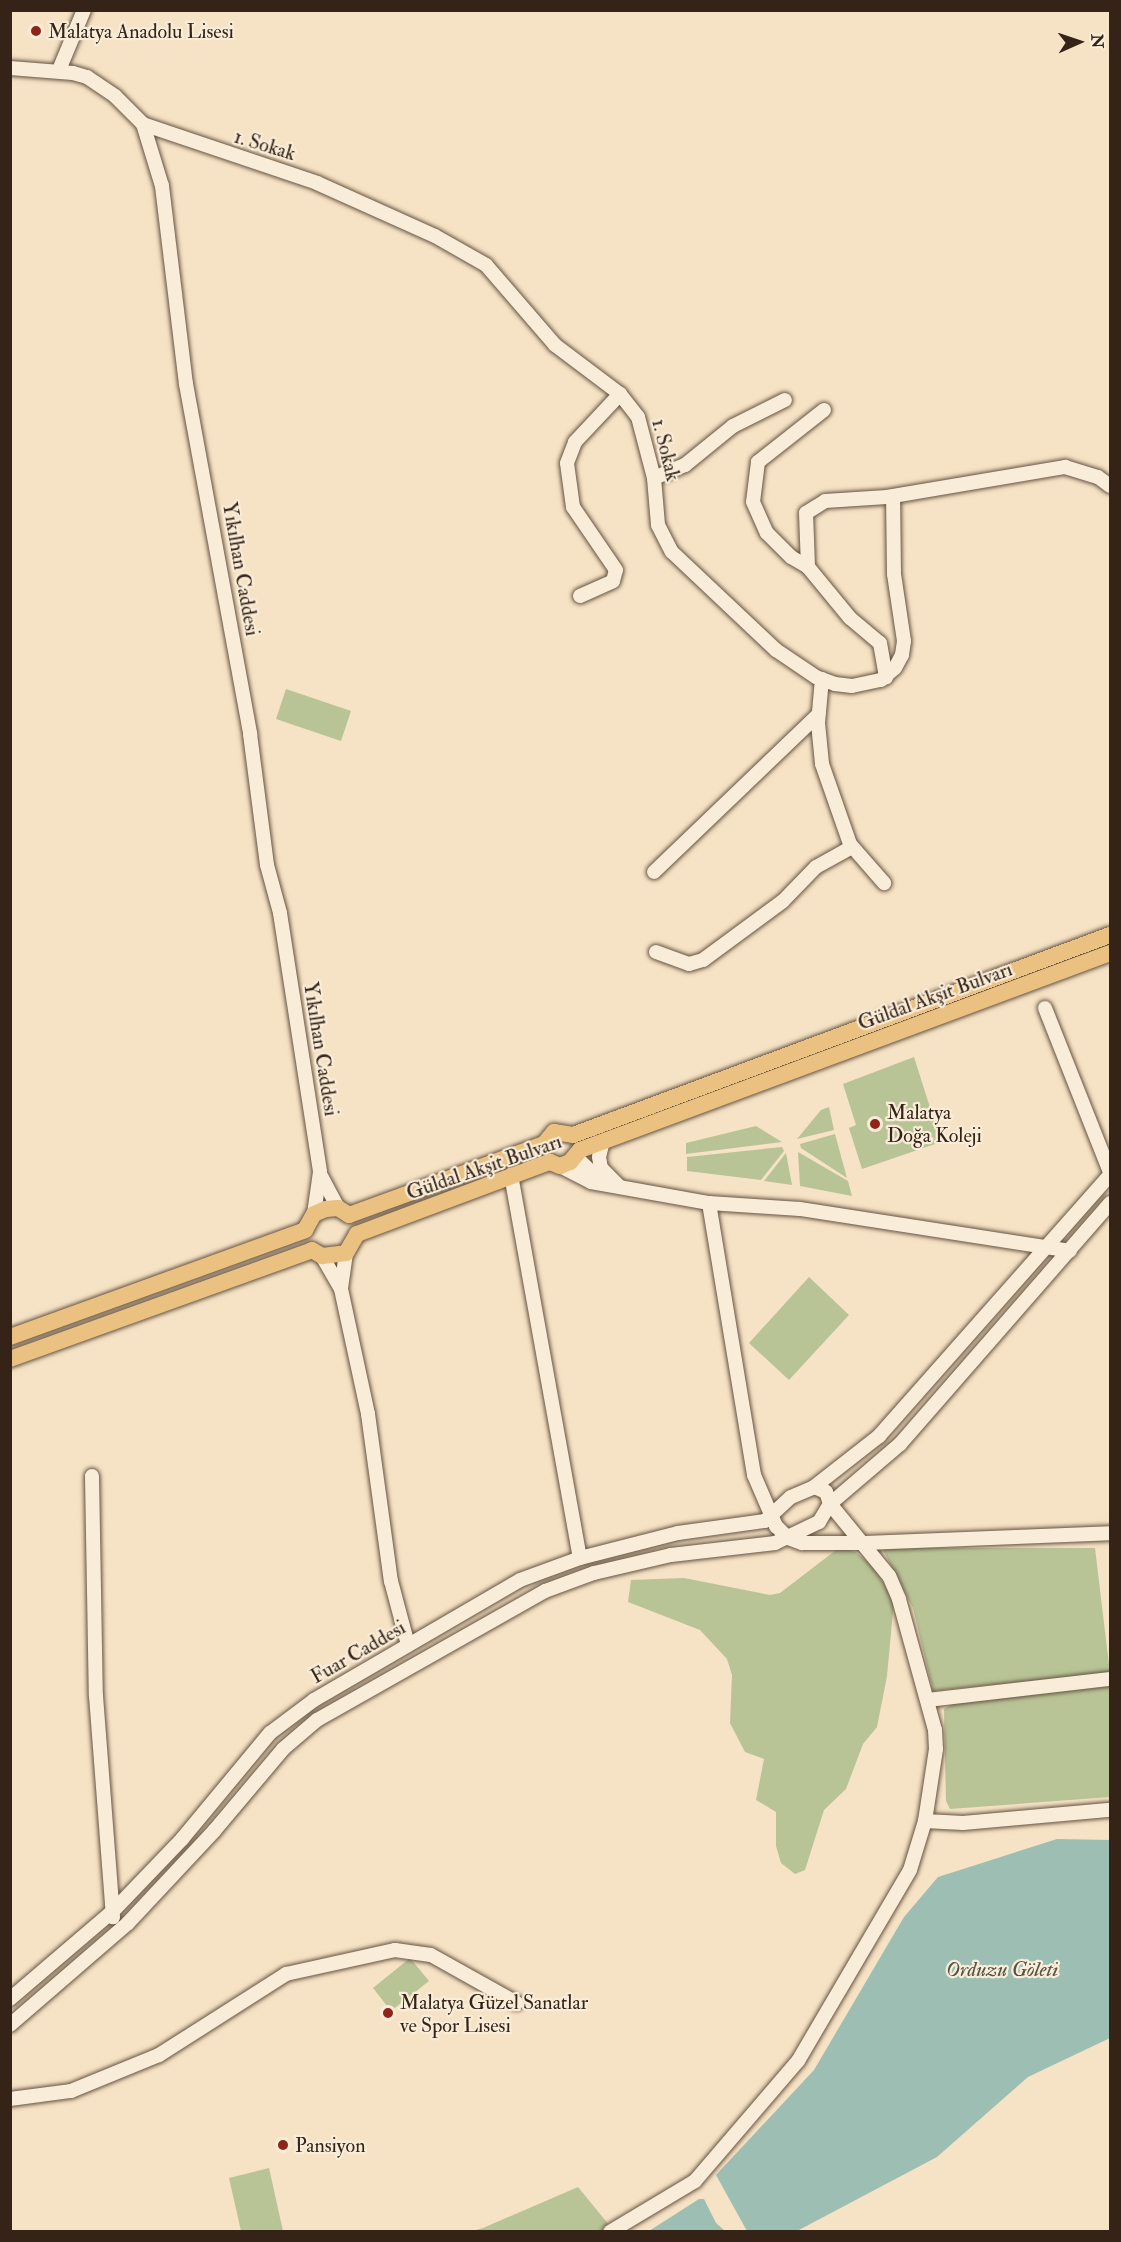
<!DOCTYPE html>
<html>
<head>
<meta charset="utf-8">
<style>
  body { margin:0 }
  #map { position:relative; width:1121px; height:2242px; overflow:hidden; background:#f6e2c4; font-family:"IM FELL Double Pica",serif }
  div>[style] { position:absolute }
  .green>* { inset:0; background:#b9c496 }
  .water>* { inset:0; background:#9dbeb2 }
  .roads { filter:drop-shadow(0 0 2px #645342) drop-shadow(0 0 2px #645342) }
  .minor>* { height:14px; margin:-7px; padding:0 7px; transform-origin:7px; border-radius:7px; background:#f9ecd9 }
  .major>* { height:16px; margin:-8px; padding:0 8px; transform-origin:8px; border-radius:8px; background:#ebc182 }
  .dots>* { width:16px; height:16px; translate:-50% -50%; box-sizing:border-box; border:3px solid #f9ecd9; border-radius:50% }
  span { translate:-50% -50%; white-space:nowrap; text-align:center; line-height:1.15; -webkit-text-stroke:4.5px #f9ecd9; paint-order:stroke }
  .poi-label { font-size:20px; color:#342316 }
  .left { translate:0 -50%; text-align:left }
  .street-label { font-size:20px; color:#342316 }
  .water-label { font-size:21px; color:#545245; font-style:italic }
  .frame { position:absolute; inset:0; border:12px solid #342316; pointer-events:none }
  .north { position:absolute; left:1049px; top:12px; width:60px; height:60px; -webkit-text-stroke:4px #f9ecd9; paint-order:stroke; rotate:87deg; font-size:16px; font-weight:700; line-height:24px; text-align:center; color:#342316 }
  .north::after { content:''; display:block; margin:auto; width:21px; height:27px; background:#342316; clip-path:polygon(50% 0,100% 100%,50% 72%,0 100%) }
</style>
</head>
<body>
<div id="map">
  <div class="green">
    <div style="clip-path:polygon(286px 689px,351px 711px,341px 741px,276px 719px)"></div>
    <div style="clip-path:polygon(914px 1057px,941px 1142px,862px 1169px,849px 1128px,856px 1125px,843px 1084px)"></div>
    <div style="clip-path:polygon(829px 1107px,834px 1130px,797px 1139px,821px 1110px)"></div>
    <div style="clip-path:polygon(756px 1126px,782px 1142px,686px 1154px,686px 1143px)"></div>
    <div style="clip-path:polygon(835px 1134px,847px 1178px,801px 1148px,800px 1144px)"></div>
    <div style="clip-path:polygon(782px 1147px,784px 1151px,761px 1180px,687px 1171px,687px 1157px)"></div>
    <div style="clip-path:polygon(798px 1152px,848px 1181px,852px 1196px,800px 1186px)"></div>
    <div style="clip-path:polygon(786px 1153px,792px 1185px,764px 1181px)"></div>
    <div style="clip-path:polygon(809px 1277px,849px 1315px,789px 1380px,749px 1343px)"></div>
    <div style="clip-path:polygon(840px 1547px,855px 1552px,873px 1566px,894px 1601px,887px 1676px,877px 1727px,863px 1744px,846px 1789px,824px 1810px,805px 1870px,795px 1874px,781px 1863px,776px 1846px,776px 1812px,756px 1800px,764px 1759px,745px 1752px,730px 1723px,732px 1675px,727px 1659px,700px 1630px,628px 1602px,631px 1580px,684px 1578px,770px 1595px,780px 1593px)"></div>
    <div style="clip-path:polygon(882px 1548px,1095px 1548px,1110px 1673px,933px 1691px,913px 1608px)"></div>
    <div style="clip-path:polygon(1110px 1686px,1110px 1797px,950px 1809px,946px 1801px,944px 1709px,965px 1697px)"></div>
    <div style="clip-path:polygon(410px 1958px,429px 1981px,391px 2011px,373px 1988px)"></div>
    <div style="clip-path:polygon(269px 2168px,283px 2231px,241px 2231px,229px 2178px)"></div>
    <div style="clip-path:polygon(578px 2187px,614px 2231px,469px 2232px,483px 2228px)"></div>
  </div>
  <div class="water">
    <div style="clip-path:polygon(1057px 1839px,1110px 1840px,1110px 2038px,1028px 2077px,937px 2157px,797px 2231px,747px 2231px,716px 2175px,814px 2070px,904px 1917px,938px 1877px)"></div>
    <div style="clip-path:polygon(699px 2199px,704px 2199px,716px 2223px,725px 2231px,649px 2231px)"></div>
  </div>
  <div class="roads">
    <div class="minor">
      <div style="left:10px;top:68px;width:63px;rotate:4.5deg"></div>
      <div style="left:73px;top:73px;width:15px;rotate:16deg"></div>
      <div style="left:87px;top:77px;width:34px;rotate:34deg"></div>
      <div style="left:115px;top:96px;width:40px;rotate:45deg"></div>
      <div style="left:143px;top:124px;width:65px;rotate:73deg"></div>
      <div style="left:162px;top:186px;width:199px;rotate:83.1deg"></div>
      <div style="left:186px;top:384px;width:356px;rotate:79.6deg"></div>
      <div style="left:250px;top:734px;width:132px;rotate:82.6deg"></div>
      <div style="left:267px;top:865px;width:50px;rotate:74.8deg"></div>
      <div style="left:280px;top:913px;width:262px;rotate:81.2deg"></div>
      <div style="left:320px;top:1172px;width:42px;rotate:98.1deg"></div>
      <div style="left:59px;top:70px;width:65px;rotate:-67.4deg"></div>
      <div style="left:143px;top:124px;width:184px;rotate:18.7deg"></div>
      <div style="left:317px;top:183px;width:129px;rotate:24.2deg"></div>
      <div style="left:435px;top:236px;width:59px;rotate:29.6deg"></div>
      <div style="left:486px;top:265px;width:106px;rotate:49.2deg"></div>
      <div style="left:555px;top:345px;width:81px;rotate:37deg"></div>
      <div style="left:620px;top:394px;width:29px;rotate:52deg"></div>
      <div style="left:638px;top:417px;width:63px;rotate:75.3deg"></div>
      <div style="left:654px;top:478px;width:47px;rotate:85.1deg"></div>
      <div style="left:658px;top:525px;width:30px;rotate:63deg"></div>
      <div style="left:672px;top:552px;width:143px;rotate:43.3deg"></div>
      <div style="left:776px;top:650px;width:48px;rotate:34deg"></div>
      <div style="left:816px;top:677px;width:20px;rotate:20deg"></div>
      <div style="left:835px;top:684px;width:17px;rotate:7deg"></div>
      <div style="left:852px;top:686px;width:30px;rotate:-12deg"></div>
      <div style="left:881px;top:680px;width:18px;rotate:-41deg"></div>
      <div style="left:895px;top:668px;width:15px;rotate:-62deg"></div>
      <div style="left:902px;top:655px;width:14px;rotate:-82deg"></div>
      <div style="left:904px;top:641px;width:68px;rotate:-98.5deg"></div>
      <div style="left:894px;top:574px;width:78px;rotate:-90.7deg"></div>
      <div style="left:824px;top:410px;width:84px;rotate:141.8deg"></div>
      <div style="left:758px;top:462px;width:40px;rotate:97.1deg"></div>
      <div style="left:753px;top:502px;width:34px;rotate:66deg"></div>
      <div style="left:767px;top:533px;width:34px;rotate:45deg"></div>
      <div style="left:791px;top:557px;width:20px;rotate:30deg"></div>
      <div style="left:808px;top:567px;width:66px;rotate:50.5deg"></div>
      <div style="left:850px;top:618px;width:39px;rotate:40deg"></div>
      <div style="left:880px;top:643px;width:35px;rotate:80deg"></div>
      <div style="left:654px;top:478px;width:34px;rotate:-23deg"></div>
      <div style="left:685px;top:465px;width:62px;rotate:-39.1deg"></div>
      <div style="left:733px;top:426px;width:58px;rotate:-26.6deg"></div>
      <div style="left:808px;top:567px;width:54px;rotate:-92.1deg"></div>
      <div style="left:806px;top:513px;width:22px;rotate:-32deg"></div>
      <div style="left:825px;top:501px;width:62px;rotate:-3.7deg"></div>
      <div style="left:887px;top:497px;width:181px;rotate:-9.6deg"></div>
      <div style="left:1065px;top:467px;width:34px;rotate:17deg"></div>
      <div style="left:1098px;top:477px;width:15px;rotate:37deg"></div>
      <div style="left:580px;top:596px;width:36px;rotate:-24deg"></div>
      <div style="left:613px;top:581px;width:11px;rotate:-75deg"></div>
      <div style="left:616px;top:570px;width:76px;rotate:-124.3deg"></div>
      <div style="left:573px;top:507px;width:44px;rotate:-97.8deg"></div>
      <div style="left:567px;top:463px;width:22px;rotate:-69deg"></div>
      <div style="left:575px;top:442px;width:66px;rotate:-46.8deg"></div>
      <div style="left:822px;top:679px;width:44px;rotate:95.2deg"></div>
      <div style="left:818px;top:723px;width:41px;rotate:84.4deg"></div>
      <div style="left:822px;top:764px;width:85px;rotate:70.7deg"></div>
      <div style="left:850px;top:844px;width:52px;rotate:48.9deg"></div>
      <div style="left:654px;top:872px;width:228px;rotate:-43.8deg"></div>
      <div style="left:656px;top:952px;width:35px;rotate:20deg"></div>
      <div style="left:689px;top:964px;width:15px;rotate:-16deg"></div>
      <div style="left:703px;top:960px;width:99px;rotate:-36.4deg"></div>
      <div style="left:783px;top:901px;width:47px;rotate:-45.9deg"></div>
      <div style="left:816px;top:867px;width:41px;rotate:-29.1deg"></div>
      <div style="left:1045px;top:1008px;width:176px;rotate:68.4deg"></div>
      <div style="left:603px;top:1141px;width:16px;rotate:104deg"></div>
      <div style="left:599px;top:1157px;width:11px;rotate:80deg"></div>
      <div style="left:601px;top:1168px;width:27px;rotate:45deg"></div>
      <div style="left:576px;top:1157px;width:33px;rotate:44deg"></div>
      <div style="left:560px;top:1166px;width:35px;rotate:27deg"></div>
      <div style="left:591px;top:1182px;width:120px;rotate:10.1deg"></div>
      <div style="left:709px;top:1203px;width:91px;rotate:3.8deg"></div>
      <div style="left:800px;top:1209px;width:273px;rotate:8.8deg"></div>
      <div style="left:320px;top:1174px;width:38px;rotate:62deg"></div>
      <div style="left:511px;top:1175px;width:389px;rotate:79.8deg"></div>
      <div style="left:709px;top:1203px;width:276px;rotate:80.6deg"></div>
      <div style="left:754px;top:1475px;width:56px;rotate:66.7deg"></div>
      <div style="left:776px;top:1526px;width:17px;rotate:45deg"></div>
      <div style="left:788px;top:1538px;width:15px;rotate:20deg"></div>
      <div style="left:802px;top:1543px;width:63px"></div>
      <div style="left:865px;top:1543px;width:245px;rotate:-2.3deg"></div>
      <div style="left:346px;top:1253px;width:36px;rotate:98deg"></div>
      <div style="left:341px;top:1289px;width:128px;rotate:77.8deg"></div>
      <div style="left:368px;top:1414px;width:169px;rotate:82.2deg"></div>
      <div style="left:391px;top:1581px;width:66px;rotate:75.1deg"></div>
      <div style="left:322px;top:1256px;width:38px;rotate:60deg"></div>
      <div style="left:92px;top:1476px;width:220px;rotate:89deg"></div>
      <div style="left:96px;top:1696px;width:222px;rotate:85.6deg"></div>
      <div style="left:928px;top:1700px;width:183px;rotate:-6.6deg"></div>
      <div style="left:925px;top:1821px;width:38px;rotate:3deg"></div>
      <div style="left:963px;top:1823px;width:148px;rotate:-5.1deg"></div>
      <div style="left:10px;top:1999px;width:134px;rotate:-40.5deg"></div>
      <div style="left:112px;top:1912px;width:101px;rotate:-46.2deg"></div>
      <div style="left:182px;top:1839px;width:138px;rotate:-50.3deg"></div>
      <div style="left:270px;top:1733px;width:55px;rotate:-36.9deg"></div>
      <div style="left:314px;top:1700px;width:238px;rotate:-30.2deg"></div>
      <div style="left:520px;top:1580px;width:64px;rotate:-20.1deg"></div>
      <div style="left:580px;top:1558px;width:101px;rotate:-14.3deg"></div>
      <div style="left:678px;top:1533px;width:88px;rotate:-7.9deg"></div>
      <div style="left:765px;top:1521px;width:35px;rotate:-43deg"></div>
      <div style="left:791px;top:1497px;width:25px;rotate:-23deg"></div>
      <div style="left:814px;top:1487px;width:83px;rotate:-38.1deg"></div>
      <div style="left:879px;top:1436px;width:349px;rotate:-48.5deg"></div>
      <div style="left:10px;top:2025px;width:156px;rotate:-40.8deg"></div>
      <div style="left:128px;top:1923px;width:126px;rotate:-46.9deg"></div>
      <div style="left:214px;top:1831px;width:107px;rotate:-49.9deg"></div>
      <div style="left:283px;top:1749px;width:45px;rotate:-40.5deg"></div>
      <div style="left:317px;top:1720px;width:262px;rotate:-29.5deg"></div>
      <div style="left:545px;top:1591px;width:52px;rotate:-20.2deg"></div>
      <div style="left:594px;top:1573px;width:79px;rotate:-13.2deg"></div>
      <div style="left:671px;top:1555px;width:105px;rotate:-6.6deg"></div>
      <div style="left:775px;top:1543px;width:49px;rotate:-25.5deg"></div>
      <div style="left:819px;top:1522px;width:21px;rotate:-59deg"></div>
      <div style="left:830px;top:1504px;width:92px;rotate:-40.6deg"></div>
      <div style="left:900px;top:1444px;width:320px;rotate:-48.9deg"></div>
      <div style="left:10px;top:2099px;width:62px;rotate:-7.5deg"></div>
      <div style="left:71px;top:2091px;width:95px;rotate:-22.2deg"></div>
      <div style="left:159px;top:2055px;width:151px;rotate:-32.5deg"></div>
      <div style="left:286px;top:1974px;width:112px;rotate:-12.4deg"></div>
      <div style="left:395px;top:1950px;width:36px;rotate:8deg"></div>
      <div style="left:431px;top:1955px;width:98px;rotate:29.2deg"></div>
      <div style="left:610px;top:2232px;width:99px;rotate:-31deg"></div>
      <div style="left:695px;top:2181px;width:158px;rotate:-49.4deg"></div>
      <div style="left:798px;top:2061px;width:221px;rotate:-59.6deg"></div>
      <div style="left:910px;top:1870px;width:51px;rotate:-73deg"></div>
      <div style="left:925px;top:1821px;width:73px;rotate:-81.3deg"></div>
      <div style="left:936px;top:1749px;width:19px;rotate:-93deg"></div>
      <div style="left:935px;top:1730px;width:136px;rotate:-105.4deg"></div>
      <div style="left:899px;top:1599px;width:25px;rotate:-113deg"></div>
      <div style="left:889px;top:1576px;width:93px;rotate:-129.3deg"></div>
      <div style="left:830px;top:1504px;width:13px;rotate:-108deg"></div>
      <div style="left:826px;top:1492px;width:13px;rotate:-157deg"></div>
    </div>
    <div class="major">
      <div style="left:10px;top:1337px;width:314px;rotate:-19.9deg"></div>
      <div style="left:305px;top:1230px;width:18px;rotate:-61deg"></div>
      <div style="left:314px;top:1214px;width:13px;rotate:-23deg"></div>
      <div style="left:326px;top:1209px;width:12px;rotate:-5deg"></div>
      <div style="left:338px;top:1208px;width:13px;rotate:32deg"></div>
      <div style="left:349px;top:1215px;width:208px;rotate:-20deg"></div>
      <div style="left:544px;top:1144px;width:16px;rotate:-50deg"></div>
      <div style="left:554px;top:1132px;width:19px;rotate:9deg"></div>
      <div style="left:573px;top:1135px;width:573px;rotate:-20.43deg"></div>
      <div style="left:10px;top:1359px;width:321px;rotate:-19.8deg"></div>
      <div style="left:312px;top:1250px;width:12px;rotate:31deg"></div>
      <div style="left:322px;top:1256px;width:24px;rotate:-7deg"></div>
      <div style="left:346px;top:1253px;width:22px;rotate:-60deg"></div>
      <div style="left:357px;top:1234px;width:206px;rotate:-20.5deg"></div>
      <div style="left:550px;top:1162px;width:11px;rotate:22deg"></div>
      <div style="left:560px;top:1166px;width:11px;rotate:-22deg"></div>
      <div style="left:570px;top:1162px;width:16px;rotate:-50deg"></div>
      <div style="left:580px;top:1150px;width:565px;rotate:-20.39deg"></div>
    </div>
  </div>
  <div class="dots">
    <div style="left:36px;top:31px;background:#8f2418"></div>
    <div style="left:875px;top:1124px;background:#8f2418"></div>
    <div style="left:388px;top:2013px;background:#8f2418"></div>
    <div style="left:283px;top:2145px;background:#8f2418"></div>
  </div>
  <div class="poi-label">
    <span class="left" style="left:48px;top:31px">Malatya Anadolu Lisesi</span>
    <span class="left" style="left:887px;top:1124px">Malatya<br>Doğa Koleji</span>
    <span class="left" style="left:400px;top:2014px">Malatya Güzel Sanatlar<br>ve Spor Lisesi</span>
    <span class="left" style="left:295px;top:2145px">Pansiyon</span>
  </div>
  <div class="street-label">
    <span style="left:265px;top:145px;rotate:17deg">1. Sokak</span>
    <span style="left:666px;top:450px;rotate:76deg">1. Sokak</span>
    <span style="left:241px;top:569px;rotate:80deg">Yıkılhan Caddesi</span>
    <span style="left:935px;top:996px;rotate:-20deg">Güldal Akşit Bulvarı</span>
    <span style="left:321px;top:1049px;rotate:81deg">Yıkılhan Caddesi</span>
    <span style="left:484px;top:1167px;rotate:-19deg">Güldal Akşit Bulvarı</span>
    <span style="left:358px;top:1652px;rotate:-30deg">Fuar Caddesi</span>
  </div>
  <div class="water-label">
    <span style="left:1002px;top:1970px">Orduzu Göleti</span>
  </div>
  <div class="frame"></div>
  <div class="north">N</div>
</div>
</body>
</html>
